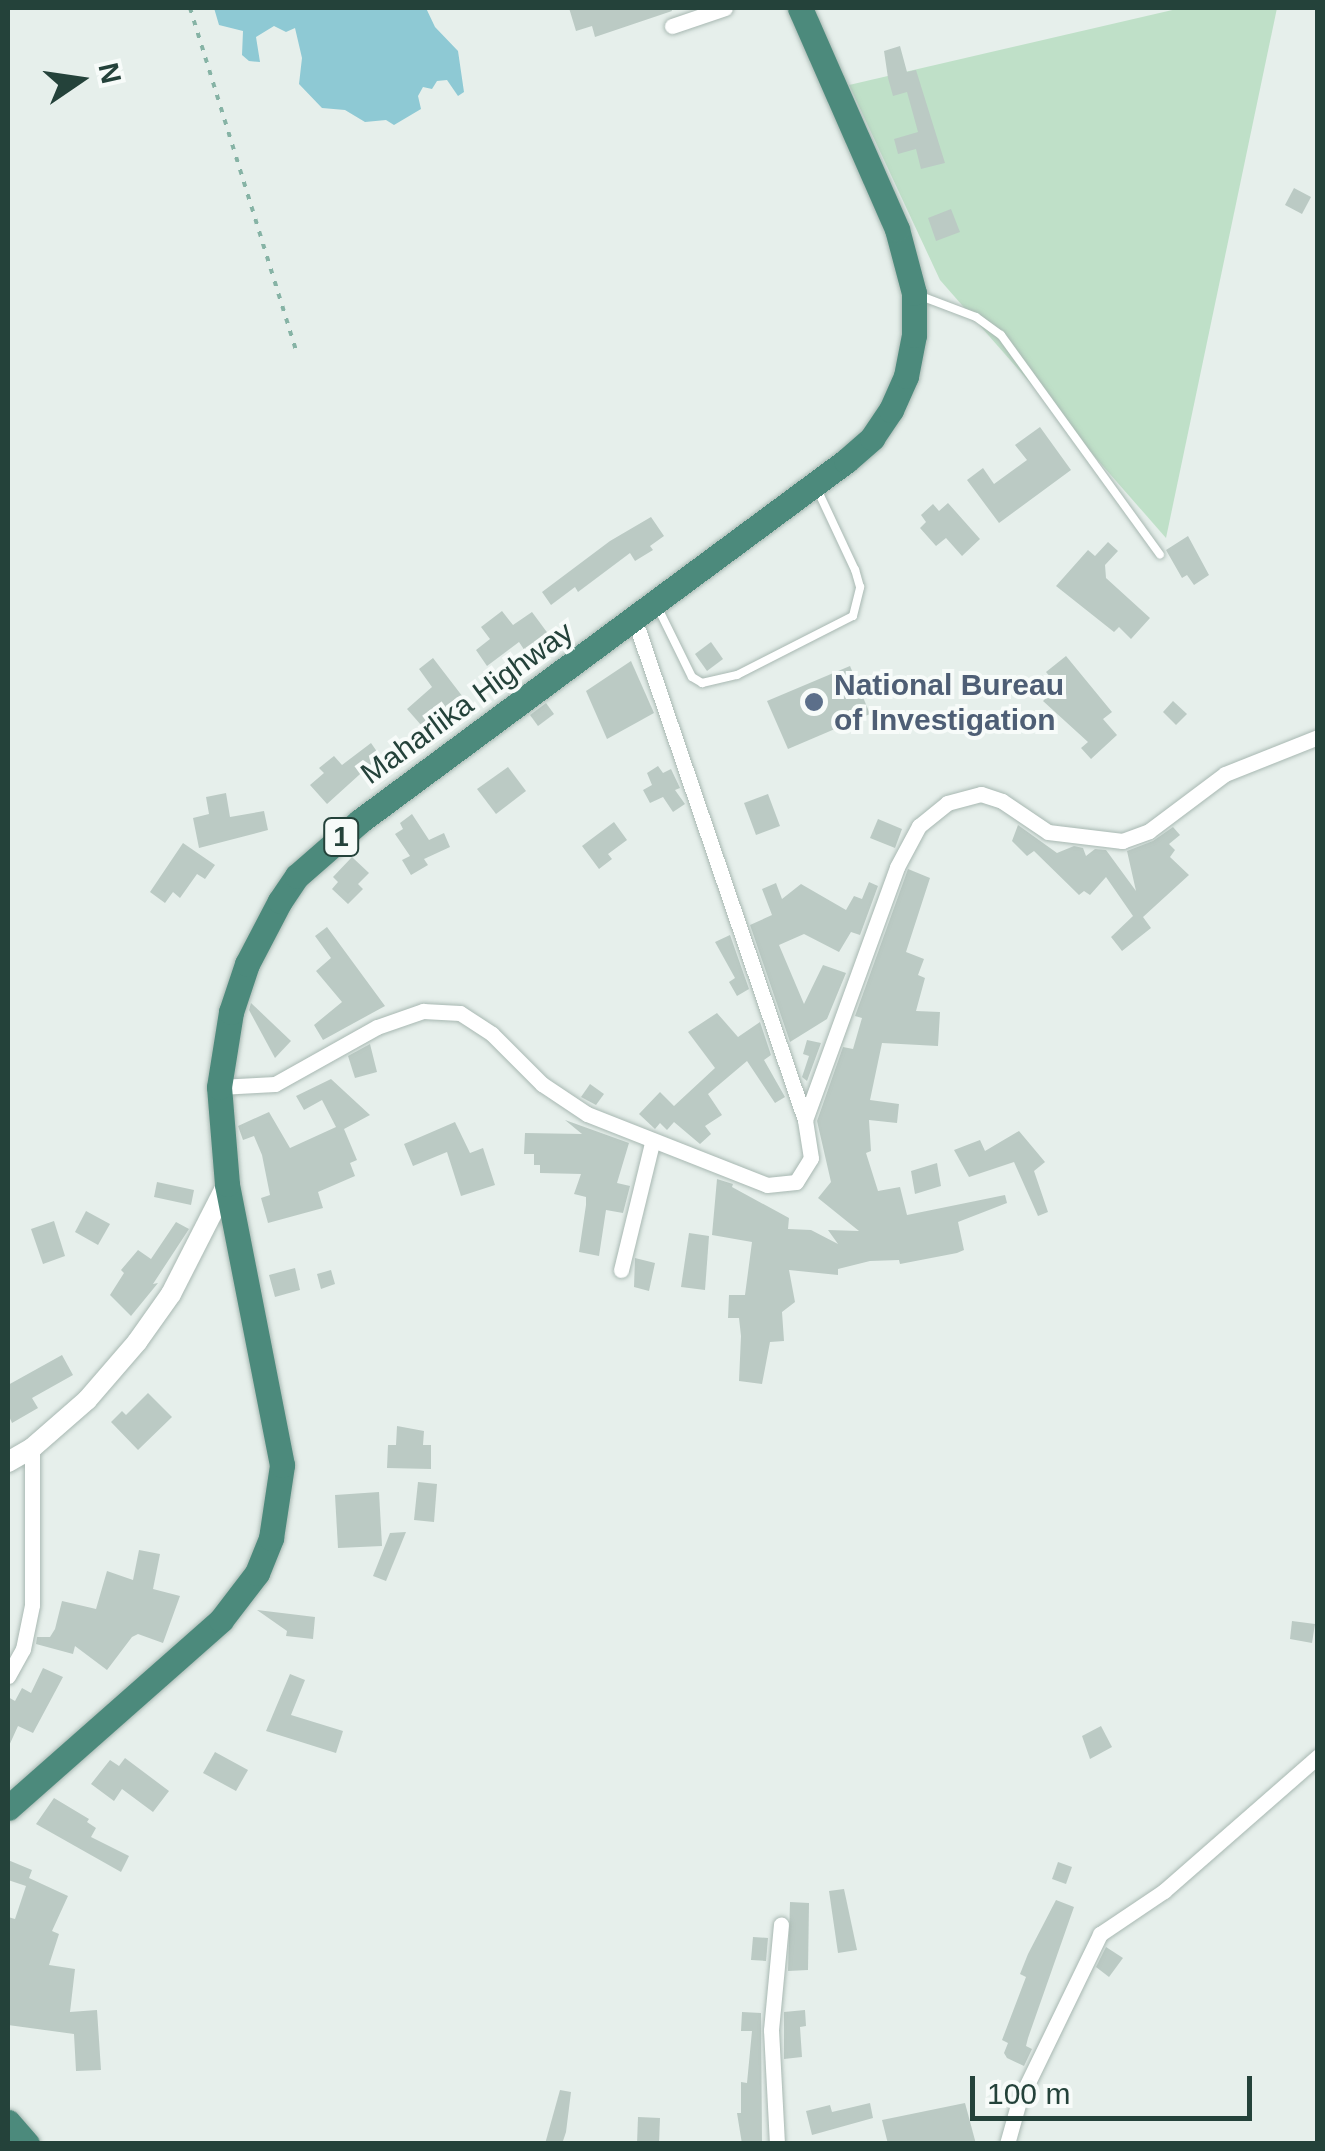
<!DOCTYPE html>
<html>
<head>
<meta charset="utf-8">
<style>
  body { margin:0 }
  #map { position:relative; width:1325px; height:2151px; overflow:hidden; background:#e6efeb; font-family:Arial,sans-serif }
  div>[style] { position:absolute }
  .green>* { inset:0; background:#bfe0c8 }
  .water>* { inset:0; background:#8ec9d4 }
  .building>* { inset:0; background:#bbcac4 }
  .path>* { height:4px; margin-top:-2px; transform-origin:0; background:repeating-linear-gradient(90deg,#86b3a5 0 5px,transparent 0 13px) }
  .roads { filter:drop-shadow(0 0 2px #a8b8b2) drop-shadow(0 0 2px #a8b8b2) }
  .service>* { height:8px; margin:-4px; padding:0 4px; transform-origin:4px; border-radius:4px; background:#fff }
  .minor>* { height:15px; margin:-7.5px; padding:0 7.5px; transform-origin:7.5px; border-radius:7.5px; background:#fff }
  .tertiary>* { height:20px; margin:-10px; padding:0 10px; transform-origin:10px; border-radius:10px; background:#fff }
  .trunk>* { height:25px; margin:-12.5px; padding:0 12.5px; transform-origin:12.5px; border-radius:12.5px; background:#4c8a7c }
  .dots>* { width:28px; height:28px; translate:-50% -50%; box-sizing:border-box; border:5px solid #f7fbf9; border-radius:50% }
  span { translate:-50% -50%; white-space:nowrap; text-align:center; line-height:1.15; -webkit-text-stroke:8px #f7fbf9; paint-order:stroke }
  .shield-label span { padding:2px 8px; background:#f7fbf9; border:2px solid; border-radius:8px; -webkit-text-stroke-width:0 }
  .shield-label { font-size:28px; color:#24423a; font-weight:700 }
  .service-label { font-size:30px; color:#4e5e75; font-weight:700 }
  .left { translate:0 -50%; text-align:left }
  .street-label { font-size:30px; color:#24423a }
  .frame { position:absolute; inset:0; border:10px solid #24423a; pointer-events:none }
  .north { position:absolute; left:30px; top:30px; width:100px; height:100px; -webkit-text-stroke:8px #f7fbf9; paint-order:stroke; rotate:77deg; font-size:28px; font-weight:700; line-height:40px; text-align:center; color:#24423a }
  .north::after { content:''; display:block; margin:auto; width:35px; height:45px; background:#24423a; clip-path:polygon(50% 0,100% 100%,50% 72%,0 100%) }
  .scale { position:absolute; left:970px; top:2076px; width:282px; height:45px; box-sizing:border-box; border:5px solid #24423a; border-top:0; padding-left:12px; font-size:30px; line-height:35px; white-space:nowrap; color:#24423a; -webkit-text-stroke:8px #f7fbf9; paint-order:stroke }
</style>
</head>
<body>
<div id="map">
  <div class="green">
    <div style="clip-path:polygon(1181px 8px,1277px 8px,1166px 538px,940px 280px,849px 85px)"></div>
  </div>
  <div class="water">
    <div style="clip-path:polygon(214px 8px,426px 8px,435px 27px,458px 51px,464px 92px,458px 96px,447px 80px,437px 81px,432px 89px,423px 87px,418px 96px,421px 109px,394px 125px,386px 120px,365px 122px,345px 110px,322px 108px,299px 84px,302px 58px,295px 28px,286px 32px,274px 26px,256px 37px,260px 62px,249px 61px,242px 55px,243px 31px,219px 25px)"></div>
  </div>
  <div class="building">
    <div style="clip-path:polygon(569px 8px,671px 8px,672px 11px,595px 37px,592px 26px,576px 31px)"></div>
    <div style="clip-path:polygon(900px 46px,907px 72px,916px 70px,945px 163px,921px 169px,916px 149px,898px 154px,894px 139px,918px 132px,907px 92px,893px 96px,888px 78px,884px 51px)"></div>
    <div style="clip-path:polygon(1294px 188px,1311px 197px,1302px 214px,1285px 205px)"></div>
    <div style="clip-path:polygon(951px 209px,960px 232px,936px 241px,928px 218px)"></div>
    <div style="clip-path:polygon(1040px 427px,1071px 470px,999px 523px,967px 480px,983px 468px,994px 484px,1027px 460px,1015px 445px)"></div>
    <div style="clip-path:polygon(948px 503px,980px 539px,962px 556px,946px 538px,936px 546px,920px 528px,926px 522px,921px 515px,933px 504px,939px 511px)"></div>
    <div style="clip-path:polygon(651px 517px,664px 536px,650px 546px,653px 550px,635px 561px,630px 553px,578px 592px,575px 587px,551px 605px,542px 592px,610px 541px)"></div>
    <div style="clip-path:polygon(1188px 536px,1209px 575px,1194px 585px,1187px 575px,1182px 578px,1166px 550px)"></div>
    <div style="clip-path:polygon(1108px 542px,1118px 551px,1105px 565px,1106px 578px,1150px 618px,1131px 639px,1119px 627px,1114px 632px,1056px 586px,1088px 550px,1095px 556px)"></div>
    <div style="clip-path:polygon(502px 611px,513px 625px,532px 612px,552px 639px,529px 657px,519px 642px,487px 666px,476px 650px,490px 639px,481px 627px)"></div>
    <div style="clip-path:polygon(711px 642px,723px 659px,707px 671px,695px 654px)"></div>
    <div style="clip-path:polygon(1066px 656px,1112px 712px,1103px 719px,1117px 735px,1091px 759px,1081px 748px,1088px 742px,1043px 701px,1058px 686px,1046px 672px)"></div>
    <div style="clip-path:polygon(433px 658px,466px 701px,428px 733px,407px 709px,432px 687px,419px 669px)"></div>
    <div style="clip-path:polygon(631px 661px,654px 713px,607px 739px,586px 691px)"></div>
    <div style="clip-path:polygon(850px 666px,870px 714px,788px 749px,767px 701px)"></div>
    <div style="clip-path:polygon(1173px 701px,1187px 714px,1176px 725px,1163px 712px)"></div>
    <div style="clip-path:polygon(546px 703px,554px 714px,538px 726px,530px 715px)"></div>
    <div style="clip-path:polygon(371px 743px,380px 756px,327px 804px,310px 785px,324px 773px,319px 768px,334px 756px,342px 765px)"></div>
    <div style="clip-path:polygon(658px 766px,663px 773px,671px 769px,680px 788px,675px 790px,685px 804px,673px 812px,663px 797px,650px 803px,643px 790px,652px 785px,647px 773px)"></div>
    <div style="clip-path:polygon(508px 767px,526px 791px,496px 814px,477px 789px)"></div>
    <div style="clip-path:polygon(226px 793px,230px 817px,264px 811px,268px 830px,199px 848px,193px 818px,209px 814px,206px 797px)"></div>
    <div style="clip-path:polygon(768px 794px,780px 826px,756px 835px,744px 803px)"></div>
    <div style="clip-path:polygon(412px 814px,429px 840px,444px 833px,450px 847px,424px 859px,428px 865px,411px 875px,402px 860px,410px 856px,395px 834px,403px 829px,400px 823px)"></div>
    <div style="clip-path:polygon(878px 819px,902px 829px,895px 848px,870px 838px)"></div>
    <div style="clip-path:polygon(614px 822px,627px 840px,608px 854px,612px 859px,599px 869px,582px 846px)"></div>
    <div style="clip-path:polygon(1018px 825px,1057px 853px,1074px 846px,1083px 848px,1086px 856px,1095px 849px,1106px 850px,1136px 891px,1127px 851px,1153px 841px,1173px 827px,1180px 835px,1169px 844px,1175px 850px,1170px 857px,1189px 875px,1143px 917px,1151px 928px,1122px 951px,1111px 937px,1133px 916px,1106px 877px,1090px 895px,1084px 891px,1079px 895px,1034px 851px,1027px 856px,1012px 841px)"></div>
    <div style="clip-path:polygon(183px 843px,215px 865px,205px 879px,197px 874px,180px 898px,173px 892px,165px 903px,150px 892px)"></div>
    <div style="clip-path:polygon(352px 857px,369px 873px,358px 884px,363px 889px,348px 904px,332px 889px,338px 882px,333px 877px)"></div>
    <div style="clip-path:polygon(908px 869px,930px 878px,906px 952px,924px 959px,918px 975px,925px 978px,916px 1011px,940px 1012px,938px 1046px,882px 1043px,870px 1100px,899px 1104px,897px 1123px,869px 1120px,871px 1151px,866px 1153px,878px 1191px,900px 1187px,907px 1215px,1005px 1195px,1007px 1203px,958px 1222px,964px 1250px,957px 1253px,900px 1264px,899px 1260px,870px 1261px,838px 1269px,838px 1275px,789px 1270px,795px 1302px,782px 1312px,784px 1341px,770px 1342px,762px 1384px,739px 1381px,741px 1336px,739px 1318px,728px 1318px,729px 1295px,745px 1295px,752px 1242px,712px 1235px,717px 1179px,733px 1184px,732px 1187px,789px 1218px,788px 1229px,811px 1230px,838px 1244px,828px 1230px,859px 1231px,818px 1198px,831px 1182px,817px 1121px,843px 1047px,853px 1049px,862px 1018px,855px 1016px)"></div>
    <div style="clip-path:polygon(869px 882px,878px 886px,860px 935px,851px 932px,839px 952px,804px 934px,779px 945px,804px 1004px,823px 965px,846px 973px,827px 1019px,790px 1042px,750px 925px,772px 915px,762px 889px,776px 883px,782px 899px,801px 884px,846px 910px,854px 896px,862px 899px)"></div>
    <div style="clip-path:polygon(327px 927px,385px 1006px,323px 1040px,314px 1025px,342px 1002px,316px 971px,331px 958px,315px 936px)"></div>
    <div style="clip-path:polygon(730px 935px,749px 989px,737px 996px,729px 982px,735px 978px,715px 942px)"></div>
    <div style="clip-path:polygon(251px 1003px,291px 1041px,275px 1058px,249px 1010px)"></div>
    <div style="clip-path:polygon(717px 1013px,738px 1037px,760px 1022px,771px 1055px,764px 1060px,785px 1097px,775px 1103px,747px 1061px,708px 1094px,722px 1115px,705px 1126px,711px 1134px,700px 1144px,674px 1122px,667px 1130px,660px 1123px,655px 1129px,639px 1114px,660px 1092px,674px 1106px,715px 1068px,688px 1032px)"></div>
    <div style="clip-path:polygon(807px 1040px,821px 1043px,807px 1081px,802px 1077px,809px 1056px,803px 1054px)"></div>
    <div style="clip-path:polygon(370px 1044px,377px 1072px,355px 1078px,348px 1056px)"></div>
    <div style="clip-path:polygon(331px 1079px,370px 1115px,344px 1129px,357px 1160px,350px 1163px,355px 1176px,318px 1192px,323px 1208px,268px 1223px,261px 1198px,270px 1195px,262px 1155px,254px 1136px,243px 1140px,238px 1126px,269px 1112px,290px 1148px,336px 1127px,322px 1100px,304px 1110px,296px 1096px)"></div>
    <div style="clip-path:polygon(590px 1084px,604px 1094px,596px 1105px,581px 1097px)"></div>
    <div style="clip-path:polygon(565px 1120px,629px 1143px,617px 1183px,630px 1186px,623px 1213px,606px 1210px,599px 1256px,579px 1252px,586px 1205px,586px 1197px,574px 1194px,581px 1174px,540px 1173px,540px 1165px,534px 1165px,534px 1154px,524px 1154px,525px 1133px,582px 1134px)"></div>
    <div style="clip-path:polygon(455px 1122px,470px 1153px,483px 1148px,495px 1185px,461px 1196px,447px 1152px,413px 1166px,404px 1144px)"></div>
    <div style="clip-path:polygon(1019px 1131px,1045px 1162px,1034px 1171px,1048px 1212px,1038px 1216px,1014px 1162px,969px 1177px,954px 1150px,980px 1140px,985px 1151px)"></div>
    <div style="clip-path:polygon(937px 1163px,941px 1186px,915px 1194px,911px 1171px)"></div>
    <div style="clip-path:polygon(157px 1182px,194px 1190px,191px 1205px,154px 1197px)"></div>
    <div style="clip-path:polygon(86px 1211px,110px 1224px,98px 1245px,75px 1232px)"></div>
    <div style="clip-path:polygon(54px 1221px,65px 1256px,43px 1264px,31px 1229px)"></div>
    <div style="clip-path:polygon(176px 1222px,189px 1229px,153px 1284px,158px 1283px,131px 1316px,110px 1295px,124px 1273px,121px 1270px,138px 1250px,151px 1259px)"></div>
    <div style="clip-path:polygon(689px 1233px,709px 1236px,705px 1290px,681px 1287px)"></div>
    <div style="clip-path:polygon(635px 1258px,655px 1263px,649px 1291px,634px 1287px)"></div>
    <div style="clip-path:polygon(295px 1268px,300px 1290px,275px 1297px,269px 1275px)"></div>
    <div style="clip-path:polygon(331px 1270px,335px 1284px,321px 1289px,317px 1274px)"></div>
    <div style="clip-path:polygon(62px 1355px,73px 1375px,32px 1398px,38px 1408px,12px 1423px,8px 1414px,8px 1385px)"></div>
    <div style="clip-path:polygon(148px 1393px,172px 1417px,138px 1450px,111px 1422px,122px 1411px,126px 1415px)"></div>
    <div style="clip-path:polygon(397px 1426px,424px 1431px,423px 1445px,431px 1445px,431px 1469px,387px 1468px,388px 1445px,396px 1445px)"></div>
    <div style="clip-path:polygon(418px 1482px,437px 1484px,434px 1522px,414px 1520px)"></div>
    <div style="clip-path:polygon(379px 1492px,382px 1546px,338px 1548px,335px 1495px)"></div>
    <div style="clip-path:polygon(406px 1532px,386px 1581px,373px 1576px,390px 1533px)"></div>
    <div style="clip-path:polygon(139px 1550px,160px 1554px,153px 1589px,180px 1596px,163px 1643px,138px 1634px,132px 1637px,107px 1670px,75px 1646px,73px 1654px,36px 1644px,37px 1637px,50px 1637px,55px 1629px,62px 1601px,96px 1609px,107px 1571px,133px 1580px)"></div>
    <div style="clip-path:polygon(257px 1610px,315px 1617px,313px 1639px,286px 1636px,287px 1631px)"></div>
    <div style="clip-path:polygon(1292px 1621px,1315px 1624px,1312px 1643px,1290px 1639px)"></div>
    <div style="clip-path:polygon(43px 1668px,63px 1677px,33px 1733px,18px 1726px,8px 1748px,8px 1697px,15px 1701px,22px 1688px,31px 1693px)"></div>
    <div style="clip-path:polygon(290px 1674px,305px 1680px,291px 1715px,343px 1731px,336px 1753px,266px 1731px)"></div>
    <div style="clip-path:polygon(1101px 1726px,1112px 1747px,1090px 1759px,1082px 1736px)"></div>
    <div style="clip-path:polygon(215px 1752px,248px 1770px,236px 1791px,203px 1773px)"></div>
    <div style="clip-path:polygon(125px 1758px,169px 1791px,153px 1812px,122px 1789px,114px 1801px,91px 1784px,110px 1760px,119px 1766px)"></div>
    <div style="clip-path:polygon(54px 1798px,89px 1819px,87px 1822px,96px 1828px,91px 1837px,129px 1856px,121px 1872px,36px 1824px)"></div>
    <div style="clip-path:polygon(8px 1860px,32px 1870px,29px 1878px,68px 1896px,52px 1931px,59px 1934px,49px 1965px,75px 1969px,70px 2012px,97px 2010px,101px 2070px,76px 2071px,74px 2034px,8px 2025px,8px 1917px,15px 1919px,26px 1886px,8px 1880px)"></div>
    <div style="clip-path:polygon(1058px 1862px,1072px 1867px,1066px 1884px,1052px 1879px)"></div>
    <div style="clip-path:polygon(844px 1889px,857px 1950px,838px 1953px,829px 1891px)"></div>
    <div style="clip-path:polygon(1056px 1900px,1074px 1907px,1028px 2038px,1026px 2046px,1032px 2049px,1024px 2066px,1007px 2058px,1004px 2053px,1008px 2043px,1002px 2040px,1026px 1977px,1020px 1974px,1028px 1954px)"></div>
    <div style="clip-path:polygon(790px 1902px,809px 1903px,808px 1970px,788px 1971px)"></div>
    <div style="clip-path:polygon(753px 1937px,768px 1938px,766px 1961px,751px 1960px)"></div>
    <div style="clip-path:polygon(1106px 1947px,1123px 1958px,1109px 1977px,1096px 1967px)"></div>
    <div style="clip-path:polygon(805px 2010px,806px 2026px,800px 2027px,802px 2057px,784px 2059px,784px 2012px)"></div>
    <div style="clip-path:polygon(742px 2012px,761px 2013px,762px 2142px,753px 2144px,742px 2144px,737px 2113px,741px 2113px,741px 2082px,747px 2083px,752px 2031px,741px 2031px)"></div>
    <div style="clip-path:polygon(560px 2090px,571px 2092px,566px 2132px,562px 2144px,545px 2144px)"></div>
    <div style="clip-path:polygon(870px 2103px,873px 2118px,812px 2135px,806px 2111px,830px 2105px,832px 2112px)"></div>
    <div style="clip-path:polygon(965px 2103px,976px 2144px,888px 2144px,882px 2120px)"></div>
    <div style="clip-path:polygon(638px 2117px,660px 2118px,659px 2144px,637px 2144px)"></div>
  </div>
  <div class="path">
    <div style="left:190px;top:8px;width:359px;rotate:72.8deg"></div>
  </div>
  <div class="roads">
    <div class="service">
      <div style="left:918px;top:295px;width:62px;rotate:20.8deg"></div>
      <div style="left:976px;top:317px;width:31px;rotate:36deg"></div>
      <div style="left:1001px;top:335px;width:271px;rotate:54.1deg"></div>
      <div style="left:657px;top:606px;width:79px;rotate:63.8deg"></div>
      <div style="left:692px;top:677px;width:12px;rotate:31deg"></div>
      <div style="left:702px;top:683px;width:36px;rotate:-13deg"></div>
      <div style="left:737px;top:675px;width:130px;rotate:-27deg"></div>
      <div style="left:853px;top:616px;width:30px;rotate:-76deg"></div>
      <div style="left:860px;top:587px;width:18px;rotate:-106deg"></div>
      <div style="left:855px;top:570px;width:89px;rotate:-115.1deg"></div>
    </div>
    <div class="minor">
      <div style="left:672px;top:26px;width:56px;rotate:-18.8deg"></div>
      <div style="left:219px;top:1087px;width:56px;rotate:-3.1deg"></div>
      <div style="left:275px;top:1084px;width:117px;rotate:-29.2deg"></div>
      <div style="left:377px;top:1027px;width:49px;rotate:-19.2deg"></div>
      <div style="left:423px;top:1011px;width:37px;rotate:3deg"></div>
      <div style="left:460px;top:1013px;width:38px;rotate:33deg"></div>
      <div style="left:492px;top:1034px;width:71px;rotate:45deg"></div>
      <div style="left:542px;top:1084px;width:54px;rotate:33.7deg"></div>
      <div style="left:587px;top:1114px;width:193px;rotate:21.5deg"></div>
      <div style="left:767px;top:1185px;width:29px;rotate:-6deg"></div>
      <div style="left:796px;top:1182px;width:28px;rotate:-58deg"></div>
      <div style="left:811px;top:1158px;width:38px;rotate:-99deg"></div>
      <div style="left:805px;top:1120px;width:527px;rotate:-108.81deg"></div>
      <div style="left:805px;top:1120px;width:269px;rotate:-70deg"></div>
      <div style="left:897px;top:867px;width:47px;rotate:-61.8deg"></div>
      <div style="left:919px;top:826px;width:36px;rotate:-39deg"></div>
      <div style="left:947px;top:803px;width:35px;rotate:-15deg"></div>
      <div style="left:981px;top:794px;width:22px;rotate:18deg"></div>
      <div style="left:1002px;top:801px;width:55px;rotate:34deg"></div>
      <div style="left:1048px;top:832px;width:75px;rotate:6.9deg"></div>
      <div style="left:1122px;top:841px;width:29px;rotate:-20deg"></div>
      <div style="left:1149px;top:831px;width:95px;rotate:-36.9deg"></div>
      <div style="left:1225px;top:774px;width:100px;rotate:-21.7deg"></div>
      <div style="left:621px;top:1270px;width:131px;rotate:-76.3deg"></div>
      <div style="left:8px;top:1676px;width:31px;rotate:-61deg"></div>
      <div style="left:23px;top:1649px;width:45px;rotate:-78.4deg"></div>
      <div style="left:32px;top:1605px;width:157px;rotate:-90deg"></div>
      <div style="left:777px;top:2144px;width:114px;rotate:-93deg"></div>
      <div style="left:771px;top:2030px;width:106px;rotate:-84.6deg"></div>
      <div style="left:1007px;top:2144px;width:45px;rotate:-74.4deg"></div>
      <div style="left:1019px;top:2101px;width:186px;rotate:-64.1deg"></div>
      <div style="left:1100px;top:1934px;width:77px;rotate:-33.9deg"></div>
      <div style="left:1164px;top:1891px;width:205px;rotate:-41.2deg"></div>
    </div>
    <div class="tertiary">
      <div style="left:8px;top:1462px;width:28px;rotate:-30deg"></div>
      <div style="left:32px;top:1448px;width:73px;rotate:-41.1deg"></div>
      <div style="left:87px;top:1400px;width:77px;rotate:-49.2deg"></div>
      <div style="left:137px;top:1342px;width:59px;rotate:-54.7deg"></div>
      <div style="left:171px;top:1294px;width:123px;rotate:-63deg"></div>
    </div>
    <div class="trunk">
      <div style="left:8px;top:1808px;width:284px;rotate:-41.4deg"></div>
      <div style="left:221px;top:1620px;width:59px;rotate:-52.5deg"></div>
      <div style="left:257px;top:1573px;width:38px;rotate:-68deg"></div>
      <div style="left:271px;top:1538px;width:74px;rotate:-81.4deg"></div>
      <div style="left:282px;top:1465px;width:286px;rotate:-101.1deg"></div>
      <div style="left:227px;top:1184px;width:97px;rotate:-94.7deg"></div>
      <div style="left:219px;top:1087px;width:76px;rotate:-80.9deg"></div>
      <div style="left:231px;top:1012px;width:51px;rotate:-71.6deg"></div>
      <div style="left:247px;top:964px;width:71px;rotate:-62.4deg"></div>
      <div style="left:280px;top:901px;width:30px;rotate:-56deg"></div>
      <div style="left:297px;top:876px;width:84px;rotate:-41.1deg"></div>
      <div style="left:360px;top:821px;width:605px;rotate:-36.53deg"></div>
      <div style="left:846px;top:461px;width:35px;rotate:-41deg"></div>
      <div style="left:872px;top:438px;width:34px;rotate:-56deg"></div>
      <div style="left:891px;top:410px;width:37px;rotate:-66deg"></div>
      <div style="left:906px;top:376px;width:42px;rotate:-79deg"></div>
      <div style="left:914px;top:335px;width:42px;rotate:-90deg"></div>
      <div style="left:914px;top:293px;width:66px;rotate:-104.9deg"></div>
      <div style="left:897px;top:229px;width:241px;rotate:-113.7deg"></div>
      <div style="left:8px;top:2122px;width:29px;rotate:49deg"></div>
    </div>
  </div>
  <div class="dots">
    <div style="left:814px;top:702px;background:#5c6f8a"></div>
  </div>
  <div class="shield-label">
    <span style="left:341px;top:837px">1</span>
  </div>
  <div class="service-label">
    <span class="left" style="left:834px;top:702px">National Bureau<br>of Investigation</span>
  </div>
  <div class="street-label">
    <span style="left:467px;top:703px;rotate:-36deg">Maharlika Highway</span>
  </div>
  <div class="frame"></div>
  <div class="north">N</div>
  <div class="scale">100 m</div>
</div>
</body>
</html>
